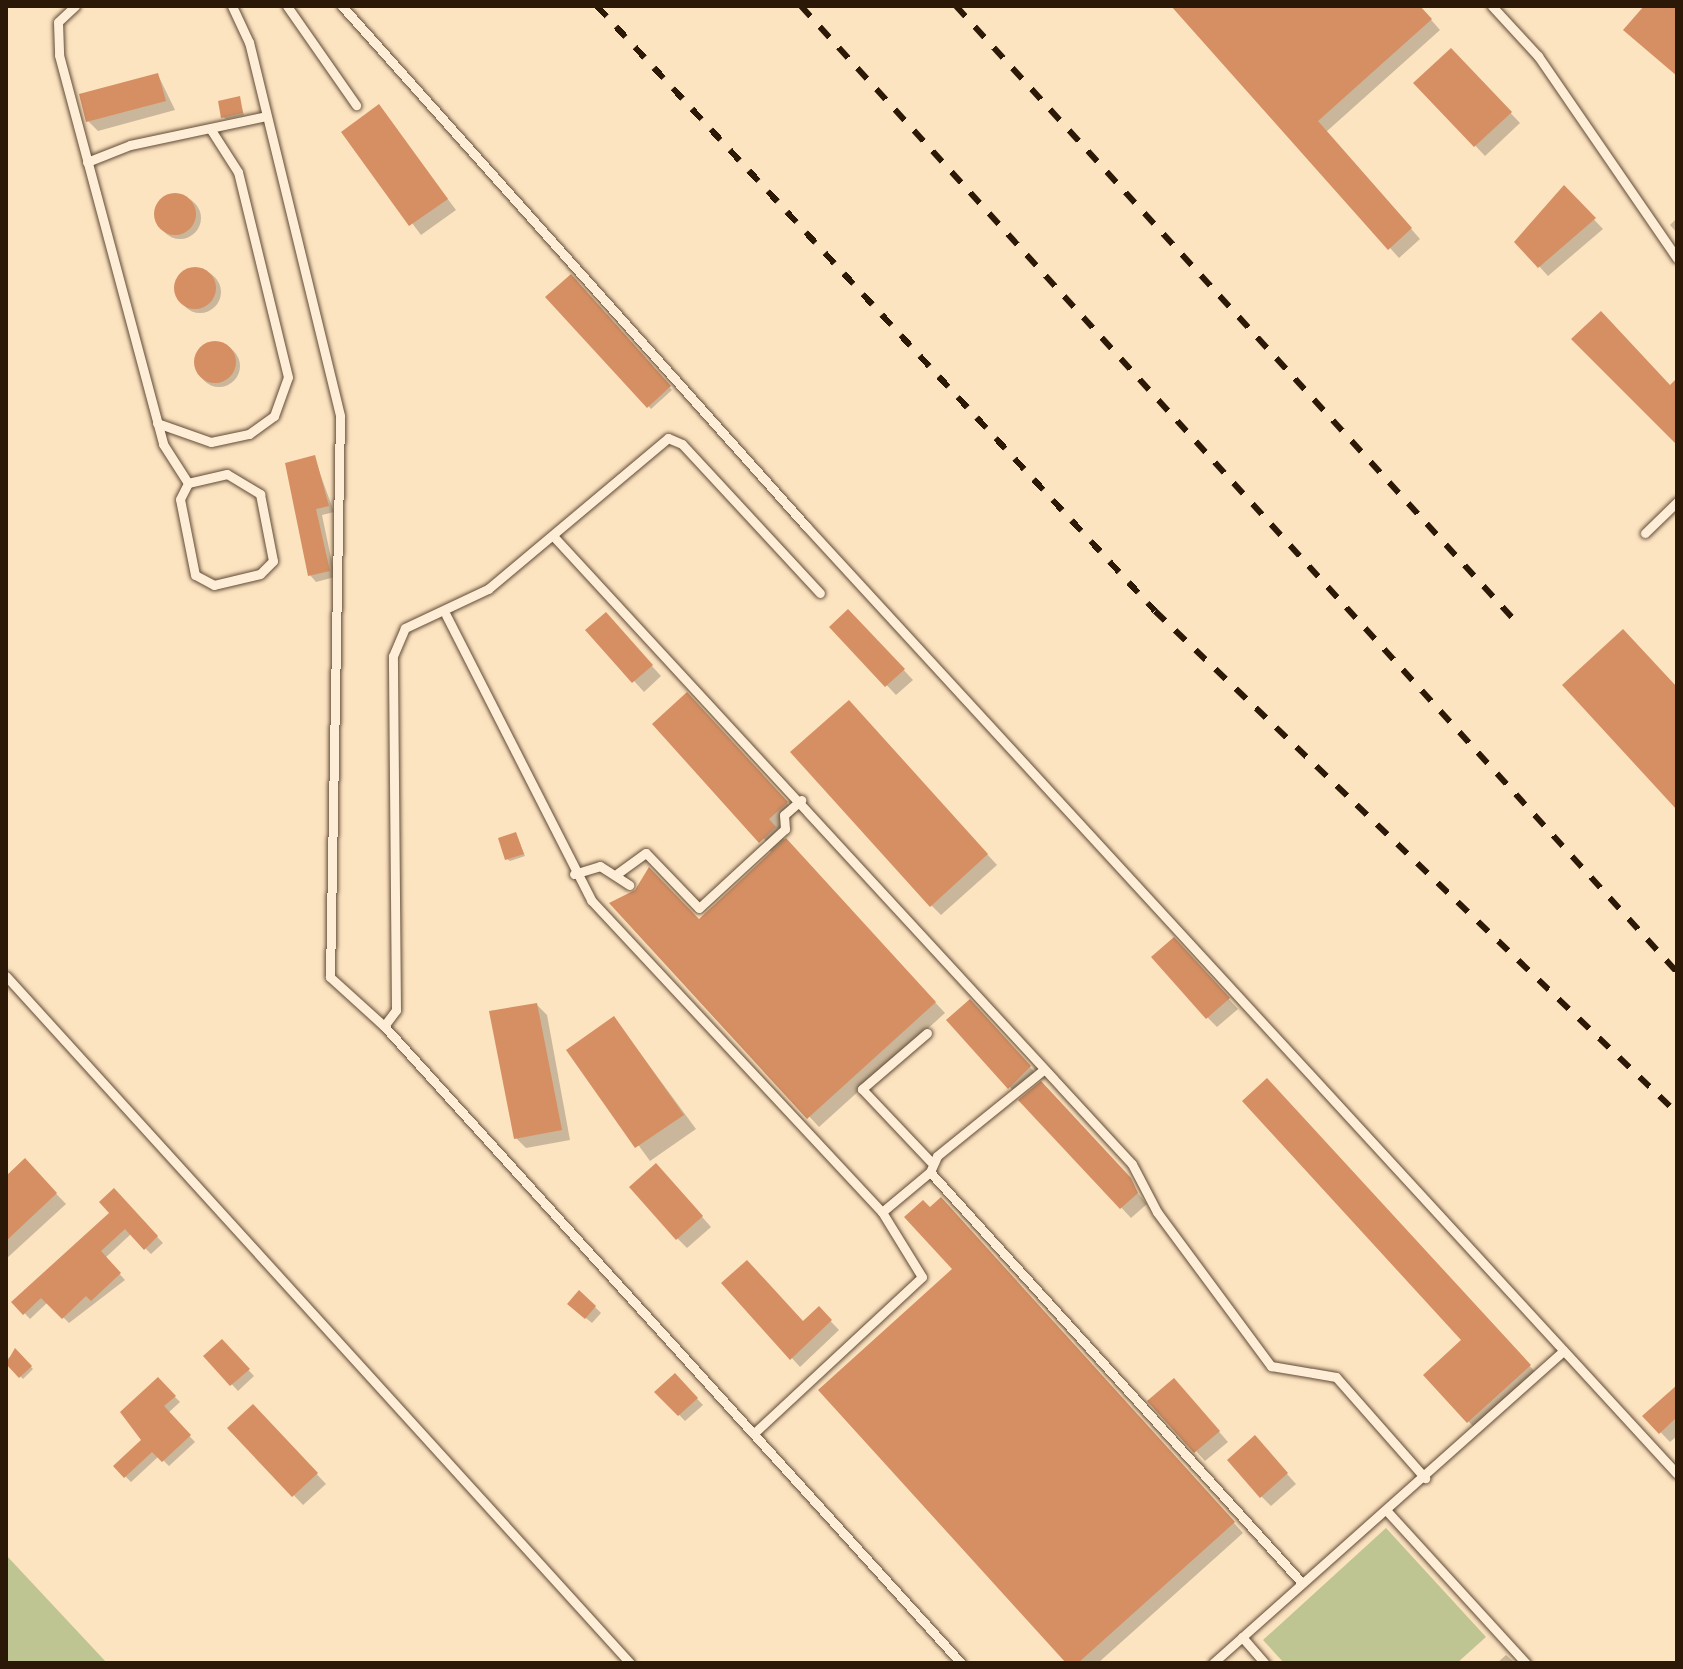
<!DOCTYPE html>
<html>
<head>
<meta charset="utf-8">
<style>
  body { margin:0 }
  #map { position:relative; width:1683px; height:1669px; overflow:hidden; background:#fde4c1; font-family:"IM FELL French Canon",serif }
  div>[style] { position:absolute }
  .green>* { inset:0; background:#bfc493 }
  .shadow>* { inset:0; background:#0003 }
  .round { border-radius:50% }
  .building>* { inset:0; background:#d58f63 }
  .roads { filter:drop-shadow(0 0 2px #604b36) drop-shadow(0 0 2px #604b36) }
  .lane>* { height:9px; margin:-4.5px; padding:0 4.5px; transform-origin:4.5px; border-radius:4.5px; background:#feedd7 }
  .rail>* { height:6px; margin-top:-3px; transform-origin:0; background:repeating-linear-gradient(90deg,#2c1807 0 14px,transparent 0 28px) }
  span { translate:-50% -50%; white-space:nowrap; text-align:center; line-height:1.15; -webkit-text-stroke:6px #feedd7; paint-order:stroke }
  .frame { position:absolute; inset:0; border:8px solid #2c1807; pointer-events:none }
</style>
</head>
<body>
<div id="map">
  <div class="green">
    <div style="clip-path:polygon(1386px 1528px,1486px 1637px,1457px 1663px,1284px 1663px,1263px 1640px)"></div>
    <div style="clip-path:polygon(6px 1555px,107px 1663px,6px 1663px)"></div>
  </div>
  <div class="shadow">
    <div style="clip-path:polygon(1174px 6px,1419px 6px,1440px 30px,1326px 132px,1420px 239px,1399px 258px)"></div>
    <div style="clip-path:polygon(1451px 50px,1520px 123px,1485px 156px,1416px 83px)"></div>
    <div style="clip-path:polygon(158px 75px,175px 110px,98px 131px,88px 121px)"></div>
    <div style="clip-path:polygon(239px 98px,244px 115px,226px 119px,223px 117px)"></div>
    <div style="clip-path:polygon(379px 107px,456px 210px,421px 235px,344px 132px)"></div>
    <div style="clip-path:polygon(1564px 188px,1603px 229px,1548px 276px,1517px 242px)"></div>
    <div class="round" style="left:159px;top:197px;width:42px;height:42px"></div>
    <div style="clip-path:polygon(1677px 218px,1677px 233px,1670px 225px)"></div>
    <div class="round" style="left:179px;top:271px;width:42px;height:42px"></div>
    <div style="clip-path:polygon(571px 277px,672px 390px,651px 409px,548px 297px)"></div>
    <div class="round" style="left:198px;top:345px;width:42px;height:42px"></div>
    <div style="clip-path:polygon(314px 457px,334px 512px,322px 515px,335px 577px,316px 582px,310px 575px)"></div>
    <div style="clip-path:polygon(858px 621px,913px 680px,896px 695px,832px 627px)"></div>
    <div style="clip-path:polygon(615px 625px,661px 676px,644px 692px,588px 630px)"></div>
    <div style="clip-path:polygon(697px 705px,796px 813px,777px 830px,784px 839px,945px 1013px,819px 1127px,612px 904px,699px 921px,772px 854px)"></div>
    <div style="clip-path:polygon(858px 712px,997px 865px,941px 915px,931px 905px)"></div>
    <div style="clip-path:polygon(516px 834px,525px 856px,510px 861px,507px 859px)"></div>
    <div style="clip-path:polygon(1183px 950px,1238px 1009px,1217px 1027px,1207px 1017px)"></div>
    <div style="clip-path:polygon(537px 1005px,547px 1015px,570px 1140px,526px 1148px,516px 1138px)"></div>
    <div style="clip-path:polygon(979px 1011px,1039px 1077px,1019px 1097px,1010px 1087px)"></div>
    <div style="clip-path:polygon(614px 1018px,696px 1129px,650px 1161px,569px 1050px)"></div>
    <div style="clip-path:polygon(1276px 1090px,1539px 1376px,1478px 1431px,1468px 1421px,1464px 1340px)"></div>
    <div style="clip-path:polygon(1051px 1094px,1147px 1204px,1131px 1218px,1021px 1100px)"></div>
    <div style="clip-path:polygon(25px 1161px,66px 1204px,6px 1259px,6px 1178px)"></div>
    <div style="clip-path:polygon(666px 1176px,711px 1227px,687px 1248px,677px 1238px)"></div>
    <div style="clip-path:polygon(114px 1191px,163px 1243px,151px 1254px,131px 1234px,105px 1258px,125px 1280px,69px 1323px,48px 1302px,30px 1319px,14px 1302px,112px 1213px)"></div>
    <div style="clip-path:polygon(930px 1209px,951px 1209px,1243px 1533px,1098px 1663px,1068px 1663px,955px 1269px)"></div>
    <div style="clip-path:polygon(724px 1283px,804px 1324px,819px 1309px,839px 1330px,800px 1367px)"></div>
    <div style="clip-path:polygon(595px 1307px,601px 1313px,592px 1323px,576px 1310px)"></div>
    <div style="clip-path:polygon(222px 1342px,254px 1376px,238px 1391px,206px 1356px)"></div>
    <div style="clip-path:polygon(15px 1351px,33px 1369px,23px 1379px,6px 1361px)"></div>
    <div style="clip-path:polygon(675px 1376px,703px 1405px,685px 1421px,657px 1392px)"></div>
    <div style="clip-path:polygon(158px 1380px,180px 1402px,168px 1413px,195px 1442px,169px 1466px,159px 1456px,131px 1482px,115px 1466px,144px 1440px)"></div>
    <div style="clip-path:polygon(1677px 1387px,1677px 1436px,1670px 1442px,1645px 1416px)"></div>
    <div style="clip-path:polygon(1183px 1390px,1228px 1442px,1205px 1461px,1196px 1451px)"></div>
    <div style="clip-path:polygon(253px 1406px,326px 1484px,303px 1505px,230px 1428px)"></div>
    <div style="clip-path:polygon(1264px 1448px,1296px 1484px,1271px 1506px,1261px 1496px)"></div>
    <div style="clip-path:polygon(1506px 1655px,1515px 1663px,1497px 1663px)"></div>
  </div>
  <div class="building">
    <div style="clip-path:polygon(1171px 6px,1420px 6px,1432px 19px,1318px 121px,1412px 228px,1388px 250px)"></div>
    <div style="clip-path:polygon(1644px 6px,1677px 6px,1677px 76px,1623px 30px)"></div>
    <div style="clip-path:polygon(1451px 48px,1512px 112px,1474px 147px,1413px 83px)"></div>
    <div style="clip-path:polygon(158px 73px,166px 101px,86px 122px,79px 94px)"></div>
    <div style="clip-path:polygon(240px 96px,243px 113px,221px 118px,218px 101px)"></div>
    <div style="clip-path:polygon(379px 104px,448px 199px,409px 226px,341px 132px)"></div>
    <div style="clip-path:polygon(1564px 185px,1596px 218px,1538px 268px,1514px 242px)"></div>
    <div class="round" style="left:154px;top:193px;width:42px;height:42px"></div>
    <div class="round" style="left:174px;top:267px;width:42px;height:42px"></div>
    <div style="clip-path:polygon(571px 274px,671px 386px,647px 408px,545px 297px)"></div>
    <div style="clip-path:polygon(1601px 311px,1670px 385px,1677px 378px,1677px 445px,1571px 339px)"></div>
    <div class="round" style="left:194px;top:341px;width:42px;height:42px"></div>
    <div style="clip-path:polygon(315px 455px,329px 506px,316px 509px,330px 571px,308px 576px,285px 463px)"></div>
    <div style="clip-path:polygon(848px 609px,905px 669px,885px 687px,829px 627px)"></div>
    <div style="clip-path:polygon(606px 612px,653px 665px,632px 683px,585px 630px)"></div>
    <div style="clip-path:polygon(1623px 629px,1677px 687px,1677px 810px,1562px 685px)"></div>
    <div style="clip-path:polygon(687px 692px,788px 802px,769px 819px,776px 827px,759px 843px,652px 724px)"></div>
    <div style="clip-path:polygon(849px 700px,988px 854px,930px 907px,790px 752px)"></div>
    <div style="clip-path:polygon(516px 832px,524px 854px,505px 860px,498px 838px)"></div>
    <div style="clip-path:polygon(786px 838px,936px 1002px,807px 1119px,609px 903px,635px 890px,649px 867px,699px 919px)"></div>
    <div style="clip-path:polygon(1174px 937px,1230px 998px,1206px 1019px,1151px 957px)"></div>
    <div style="clip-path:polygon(970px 999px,1031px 1066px,1008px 1089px,946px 1020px)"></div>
    <div style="clip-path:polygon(537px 1003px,562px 1130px,514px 1139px,489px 1011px)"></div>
    <div style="clip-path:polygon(614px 1016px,684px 1115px,635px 1148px,566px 1050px)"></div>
    <div style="clip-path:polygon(1267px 1078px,1531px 1365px,1467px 1423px,1423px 1375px,1461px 1340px,1242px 1101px)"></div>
    <div style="clip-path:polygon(1041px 1081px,1131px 1178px,1138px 1193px,1120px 1209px,1018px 1100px)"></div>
    <div style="clip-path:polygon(25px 1158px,57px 1193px,6px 1241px,6px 1176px)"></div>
    <div style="clip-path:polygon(656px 1163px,703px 1216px,676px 1240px,629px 1187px)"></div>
    <div style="clip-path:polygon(114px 1188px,158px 1236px,144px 1250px,125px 1229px,101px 1251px,121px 1273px,91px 1301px,86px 1296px,62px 1319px,41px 1298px,23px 1315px,11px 1302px,109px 1213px,99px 1202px)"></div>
    <div style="clip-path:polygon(941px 1197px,1235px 1522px,1078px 1663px,1066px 1663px,818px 1390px,952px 1269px,904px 1217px,923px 1200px,930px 1207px)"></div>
    <div style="clip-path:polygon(747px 1260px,803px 1321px,819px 1306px,832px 1320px,790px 1360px,721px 1283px)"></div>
    <div style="clip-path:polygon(579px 1290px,596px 1306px,585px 1319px,567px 1304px)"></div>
    <div style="clip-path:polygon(222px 1339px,250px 1369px,230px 1386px,203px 1356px)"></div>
    <div style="clip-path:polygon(15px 1348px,32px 1366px,19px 1378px,6px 1364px)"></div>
    <div style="clip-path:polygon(675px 1373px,698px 1398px,678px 1416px,654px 1392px)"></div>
    <div style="clip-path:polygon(158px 1377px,176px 1396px,164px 1406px,191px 1435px,162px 1462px,152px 1452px,124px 1478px,113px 1466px,141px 1440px,120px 1412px)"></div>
    <div style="clip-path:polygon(1174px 1378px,1220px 1431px,1194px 1453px,1147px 1401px)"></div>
    <div style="clip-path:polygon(1677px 1385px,1677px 1417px,1659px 1434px,1642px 1416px)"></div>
    <div style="clip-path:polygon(253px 1404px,318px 1473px,292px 1497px,227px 1428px)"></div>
    <div style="clip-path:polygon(1255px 1435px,1288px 1473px,1260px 1498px,1227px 1460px)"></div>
  </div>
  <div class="roads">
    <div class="lane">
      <div style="left:75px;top:6px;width:23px;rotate:137deg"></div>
      <div style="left:58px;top:22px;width:33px;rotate:88deg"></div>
      <div style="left:59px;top:55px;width:403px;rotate:75deg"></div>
      <div style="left:163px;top:444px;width:46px;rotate:57.3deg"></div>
      <div style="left:232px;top:6px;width:40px;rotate:65deg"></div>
      <div style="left:249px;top:42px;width:385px;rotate:76.3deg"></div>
      <div style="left:340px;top:416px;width:561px;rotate:91.02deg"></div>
      <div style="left:330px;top:977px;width:73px;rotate:42.2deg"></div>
      <div style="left:384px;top:1026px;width:859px;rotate:47.83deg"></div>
      <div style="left:287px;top:6px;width:121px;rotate:55.1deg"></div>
      <div style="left:342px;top:6px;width:697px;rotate:48.26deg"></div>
      <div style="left:806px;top:526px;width:1287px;rotate:47.42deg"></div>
      <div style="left:1492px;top:6px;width:68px;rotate:47.4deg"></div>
      <div style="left:1538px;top:56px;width:245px;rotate:55.5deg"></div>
      <div style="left:87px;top:162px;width:46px;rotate:-21.6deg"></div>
      <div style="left:130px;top:145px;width:139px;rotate:-12deg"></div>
      <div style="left:157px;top:423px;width:57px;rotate:19.4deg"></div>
      <div style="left:211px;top:442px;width:39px;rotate:-12deg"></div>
      <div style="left:249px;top:434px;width:31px;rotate:-36deg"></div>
      <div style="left:274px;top:416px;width:41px;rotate:-70.3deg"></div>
      <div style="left:288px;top:377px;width:211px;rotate:-103.7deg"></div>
      <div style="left:238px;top:172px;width:50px;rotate:-122.7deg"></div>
      <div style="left:227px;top:474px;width:39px;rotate:31deg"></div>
      <div style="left:260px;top:494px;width:68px;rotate:79deg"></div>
      <div style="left:273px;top:561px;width:18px;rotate:135deg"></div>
      <div style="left:260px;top:574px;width:47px;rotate:166.6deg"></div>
      <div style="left:214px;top:585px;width:21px;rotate:-152deg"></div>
      <div style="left:195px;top:575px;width:77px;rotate:-101.2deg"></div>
      <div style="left:180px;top:499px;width:18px;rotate:-63deg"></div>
      <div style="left:188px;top:483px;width:40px;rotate:-13deg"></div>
      <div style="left:1645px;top:533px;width:45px;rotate:-44.1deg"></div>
      <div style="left:555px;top:538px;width:851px;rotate:47.33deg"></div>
      <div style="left:1132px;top:1164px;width:54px;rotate:62.5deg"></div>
      <div style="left:1157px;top:1212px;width:192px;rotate:53.5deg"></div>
      <div style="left:1271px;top:1366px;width:66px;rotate:9.6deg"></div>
      <div style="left:1336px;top:1377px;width:135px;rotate:48.6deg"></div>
      <div style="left:446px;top:615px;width:320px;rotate:63deg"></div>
      <div style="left:591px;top:900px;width:427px;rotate:47deg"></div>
      <div style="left:882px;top:1212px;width:76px;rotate:58.4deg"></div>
      <div style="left:922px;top:1277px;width:228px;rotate:137.1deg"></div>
      <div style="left:618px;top:873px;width:34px;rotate:-36deg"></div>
      <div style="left:646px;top:853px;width:76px;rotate:46.1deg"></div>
      <div style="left:699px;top:908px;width:117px;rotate:-42.6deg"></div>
      <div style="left:785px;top:829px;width:14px;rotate:-94deg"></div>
      <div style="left:784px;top:815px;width:23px;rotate:-41deg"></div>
      <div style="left:574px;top:874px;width:27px;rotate:-17deg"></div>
      <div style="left:600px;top:866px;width:35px;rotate:33deg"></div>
      <div style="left:6px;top:976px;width:928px;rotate:47.75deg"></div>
      <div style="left:384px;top:1026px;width:20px;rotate:-53deg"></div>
      <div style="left:396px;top:1010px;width:354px;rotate:-90.5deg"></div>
      <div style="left:393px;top:656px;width:30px;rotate:-67deg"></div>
      <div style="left:405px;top:628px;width:92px;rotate:-25.2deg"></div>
      <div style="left:488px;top:589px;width:235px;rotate:-40deg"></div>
      <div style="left:668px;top:438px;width:15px;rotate:23deg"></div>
      <div style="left:682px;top:444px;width:203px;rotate:47.2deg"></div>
      <div style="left:927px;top:1033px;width:86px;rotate:139.3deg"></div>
      <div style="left:862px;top:1089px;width:100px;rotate:46.6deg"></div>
      <div style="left:930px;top:1172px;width:554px;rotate:47.85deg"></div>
      <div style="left:882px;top:1212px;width:62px;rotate:-39.8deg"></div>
      <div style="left:930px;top:1172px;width:17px;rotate:-66deg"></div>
      <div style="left:937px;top:1156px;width:135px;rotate:-39deg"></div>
      <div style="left:1387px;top:1511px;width:206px;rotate:47.6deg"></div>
      <div style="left:1242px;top:1637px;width:35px;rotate:49deg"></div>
      <div style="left:1213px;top:1663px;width:467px;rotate:-41.7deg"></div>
    </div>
  </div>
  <div class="rail">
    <div style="left:597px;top:6px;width:823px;rotate:47.31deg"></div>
    <div style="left:1155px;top:611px;width:724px;rotate:43.88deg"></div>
    <div style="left:801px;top:6px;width:1304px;rotate:47.8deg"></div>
    <div style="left:956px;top:6px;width:835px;rotate:47.72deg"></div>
  </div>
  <div class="frame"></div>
</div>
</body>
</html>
